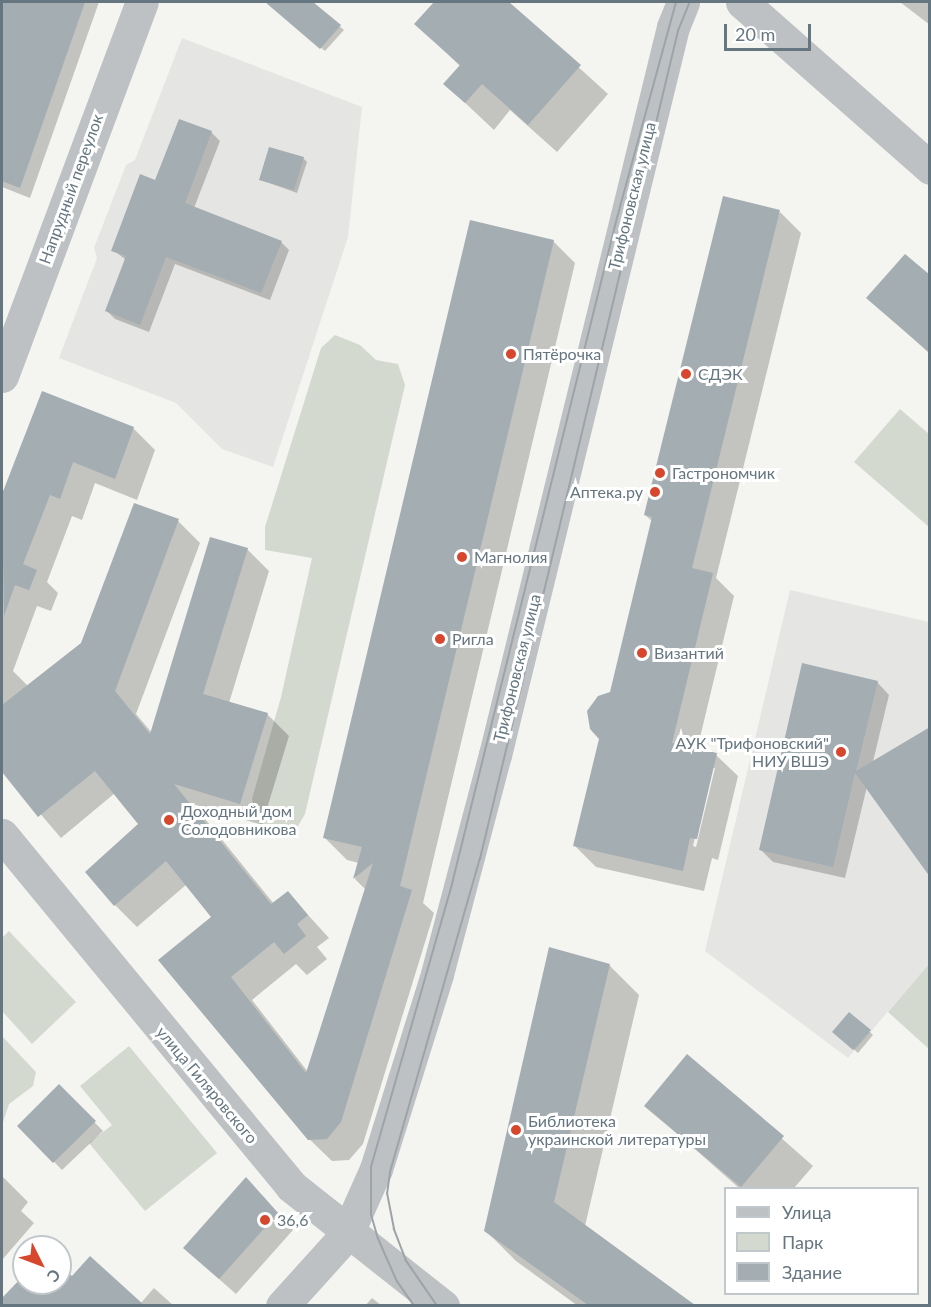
<!DOCTYPE html>
<html>
<head>
<meta charset="utf-8">
<style>
  body { margin:0 }
  #map { position:relative; width:931px; height:1307px; overflow:hidden; background:#f4f4f0; font-family:Lato,sans-serif }
  div>[style] { position:absolute }
  .built>* { inset:0; background:#e5e5e4 }
  .green>* { inset:0; background:#d4d9d0 }
  .shadow>* { inset:0; background:#0003 }
  .building>* { inset:0; background:#a4adb1 }
  .minor>* { height:33px; margin:-16.5px; padding:0 16.5px; transform-origin:16.5px; border-radius:16.5px; background:#bdc1c4 }
  .tram>* { height:1.5px; margin:-0.75px; padding:0 0.75px; transform-origin:0.75px; border-radius:0.75px; background:#9da4a8 }
  .dots>* { width:16px; height:16px; translate:-50% -50%; box-sizing:border-box; border:3px solid #fff; border-radius:50% }
  span { translate:-50% -50%; white-space:nowrap; text-align:center; line-height:1.15; -webkit-text-stroke:6px #fff; paint-order:stroke }
  .street-label { font-size:16px; color:#657680 }
  .poi-label { font-size:16px; color:#657680 }
  .left { translate:0 -50%; text-align:left }
  .right { translate:-100% -50%; text-align:right }
  .frame { position:absolute; inset:0; border:3px solid #657680; pointer-events:none }
  .legend { position:absolute; left:724px; top:1187px; width:195px; height:108px; box-sizing:border-box; background:#fff; border:2px solid #c1c8cc; margin:0; padding:8px 10px; list-style:none; font-size:18px; color:#657680 }
  .legend li { display:flex; align-items:center; gap:12px; height:30px }
  .legend b { width:30px; border:2px solid #c1c8cc }
  .north { position:absolute; left:12px; top:1235px; width:60px; height:60px; box-sizing:border-box; background:#fff; border:2px solid #c1c8cc; border-radius:50%; rotate:132deg; font-size:16px; font-weight:700; line-height:24px; text-align:center; color:#657680 }
  .north::after { content:''; display:block; margin:auto; width:21px; height:27px; background:#d7472d; clip-path:polygon(50% 0,100% 100%,50% 72%,0 100%) }
  .scale { position:absolute; left:724px; top:24px; width:87px; height:27px; box-sizing:border-box; border:3px solid #657680; border-top:0; padding-left:8px; font-size:18px; line-height:21px; white-space:nowrap; color:#657680; -webkit-text-stroke:4px #fff; paint-order:stroke }
</style>
</head>
<body>
<div id="map">
  <div class="built">
    <div style="clip-path:polygon(182px 38px,362px 107px,348px 237px,273px 467px,222px 449px,176px 403px,59px 358px,97px 258px,94px 248px,126px 165px,135px 160px)"></div>
    <div style="clip-path:polygon(790px 590px,929px 622px,929px 964px,848px 1058px,705px 951px)"></div>
  </div>
  <div class="green">
    <div style="clip-path:polygon(335px 335px,360px 345px,376px 360px,398px 364px,405px 385px,305px 814px,294px 833px,272px 838px,258px 821px,252px 799px,281px 697px,312px 558px,265px 550px,265px 527px,321px 348px)"></div>
    <div style="clip-path:polygon(900px 409px,929px 434px,929px 527px,854px 462px)"></div>
    <div style="clip-path:polygon(9px 931px,76px 1002px,32px 1044px,2px 1011px,2px 938px)"></div>
    <div style="clip-path:polygon(929px 964px,929px 1049px,888px 1012px)"></div>
    <div style="clip-path:polygon(2px 1036px,36px 1072px,33px 1086px,9px 1104px,2px 1125px)"></div>
    <div style="clip-path:polygon(129px 1046px,217px 1153px,145px 1211px,89px 1143px,112px 1125px,80px 1086px)"></div>
  </div>
  <div class="shadow">
    <div style="clip-path:polygon(2px 2px,99px 2px,30px 198px,2px 187px)"></div>
    <div style="clip-path:polygon(266px 2px,311px 2px,344px 30px,325px 51px)"></div>
    <div style="clip-path:polygon(436px 2px,507px 2px,608px 94px,557px 152px,510px 110px,494px 130px,445px 84px,460px 66px,416px 24px)"></div>
    <div style="clip-path:polygon(900px 2px,930px 2px,930px 25px)"></div>
    <div style="clip-path:polygon(211px 132px,220px 141px,194px 208px,281px 242px,289px 250px,270px 300px,175px 264px,149px 332px,115px 319px,107px 311px,126px 260px,113px 250px)"></div>
    <div style="clip-path:polygon(303px 158px,307px 162px,297px 193px,261px 180px)"></div>
    <div style="clip-path:polygon(evenodd,780px 212px,801px 233px,716px 578px,734px 596px,697px 750px,716px 755px,738px 776px,718px 860px,712px 858px,704px 891px,596px 867px,575px 846px,653px 522px,645px 515px,780px 212px,712px 768px,715px 768px,696px 847px,693px 846px,712px 768px)"></div>
    <div style="clip-path:polygon(553px 241px,575px 263px,423px 903px,434px 913px,363px 1144px,349px 1160px,332px 1161px,302px 1132px,160px 960px,213px 917px,187px 884px,137px 927px,115px 905px,140px 824px,115px 793px,61px 838px,2px 769px,2px 497px,43px 392px,133px 428px,155px 450px,137px 500px,95px 483px,82px 520px,72px 516px,47px 582px,58px 593px,51px 611px,37px 606px,13px 671px,28px 686px,82px 644px,178px 521px,200px 543px,136px 714px,152px 733px,247px 549px,269px 571px,229px 703px,267px 714px,289px 736px,262px 825px,193px 804px,274px 904px,288px 893px,329px 938px,317px 947px,327px 959px,307px 975px,296px 964px,252px 1000px,308px 1072px,366px 890px,355px 879px,359px 863px,347px 860px,325px 838px)"></div>
    <div style="clip-path:polygon(930px 277px,930px 354px,868px 298px)"></div>
    <div style="clip-path:polygon(877px 682px,889px 695px,845px 878px,773px 862px,760px 849px)"></div>
    <div style="clip-path:polygon(609px 965px,639px 995px,585px 1226px,693px 1306px,578px 1306px,516px 1261px,485px 1230px)"></div>
    <div style="clip-path:polygon(870px 1032px,873px 1035px,858px 1053px,838px 1035px)"></div>
    <div style="clip-path:polygon(688px 1056px,813px 1166px,794px 1188px,739px 1188px,646px 1106px)"></div>
    <div style="clip-path:polygon(59px 1086px,103px 1131px,62px 1170px,19px 1126px)"></div>
    <div style="clip-path:polygon(2px 1176px,28px 1202px,21px 1211px,34px 1223px,2px 1260px)"></div>
    <div style="clip-path:polygon(262px 1195px,293px 1230px,236px 1294px,202px 1264px)"></div>
    <div style="clip-path:polygon(60px 1267px,72px 1278px,140px 1304px,154px 1288px,174px 1306px,2px 1304px,24px 1277px,24px 1283px,60px 1283px)"></div>
    <div style="clip-path:polygon(372px 1298px,382px 1306px,365px 1306px)"></div>
  </div>
  <div class="building">
    <div style="clip-path:polygon(2px 2px,85px 2px,20px 188px,2px 181px)"></div>
    <div style="clip-path:polygon(265px 2px,313px 2px,341px 25px,320px 49px)"></div>
    <div style="clip-path:polygon(434px 2px,509px 2px,581px 65px,528px 125px,482px 84px,465px 103px,443px 84px,460px 65px,414px 24px)"></div>
    <div style="clip-path:polygon(179px 119px,212px 131px,185px 203px,282px 241px,261px 293px,166px 257px,140px 325px,105px 311px,126px 256px,111px 251px,140px 174px,155px 180px)"></div>
    <div style="clip-path:polygon(269px 147px,304px 157px,294px 190px,259px 180px)"></div>
    <div style="clip-path:polygon(723px 196px,780px 210px,692px 568px,713px 573px,672px 743px,717px 753px,697px 839px,690px 838px,683px 871px,573px 846px,599px 739px,590px 729px,587px 711px,598px 696px,610px 692px,652px 517px,644px 515px)"></div>
    <div style="clip-path:polygon(470px 220px,554px 240px,400px 886px,412px 890px,341px 1122px,327px 1139px,308px 1140px,158px 960px,211px 917px,166px 861px,114px 906px,85px 872px,138px 824px,95px 771px,38px 817px,2px 772px,2px 705px,81px 643px,134px 503px,179px 519px,115px 691px,150px 734px,210px 537px,248px 548px,203px 694px,268px 713px,240px 804px,174px 784px,271px 904px,288px 891px,308px 915px,297px 924px,306px 936px,284px 954px,274px 942px,231px 977px,306px 1073px,373px 863px,353px 879px,362px 847px,323px 838px)"></div>
    <div style="clip-path:polygon(905px 254px,930px 275px,930px 353px,866px 298px)"></div>
    <div style="clip-path:polygon(42px 391px,134px 427px,115px 479px,73px 462px,60px 499px,50px 495px,23px 564px,37px 570px,29px 590px,15px 585px,4px 616px,2px 494px)"></div>
    <div style="clip-path:polygon(802px 663px,878px 681px,856px 771px,930px 727px,930px 877px,855px 773px,833px 867px,759px 850px)"></div>
    <div style="clip-path:polygon(549px 947px,610px 964px,554px 1202px,695px 1305px,588px 1305px,484px 1231px)"></div>
    <div style="clip-path:polygon(849px 1012px,871px 1030px,853px 1050px,832px 1032px)"></div>
    <div style="clip-path:polygon(687px 1054px,784px 1136px,741px 1187px,644px 1106px)"></div>
    <div style="clip-path:polygon(59px 1084px,96px 1121px,53px 1163px,17px 1126px)"></div>
    <div style="clip-path:polygon(246px 1177px,278px 1213px,219px 1279px,183px 1248px)"></div>
    <div style="clip-path:polygon(90px 1256px,144px 1305px,2px 1305px,2px 1298px,24px 1275px,24px 1283px,60px 1283px,60px 1265px,72px 1276px)"></div>
  </div>
  <div class="minor">
    <div style="left:742px;top:2px;width:251px;rotate:41.4deg"></div>
    <div style="left:2px;top:376px;width:399px;rotate:-69.5deg"></div>
    <div style="left:2px;top:835px;width:455px;rotate:50.5deg"></div>
    <div style="left:291px;top:1186px;width:194px;rotate:38.3deg"></div>
    <div style="left:282px;top:1306px;width:97px;rotate:-47.9deg"></div>
    <div style="left:347px;top:1234px;width:71px;rotate:-66deg"></div>
    <div style="left:376px;top:1169px;width:204px;rotate:-72.6deg"></div>
    <div style="left:437px;top:974px;width:227px;rotate:-75.2deg"></div>
    <div style="left:495px;top:755px;width:749px;rotate:-76.26deg"></div>
    <div style="left:673px;top:27px;width:27px;rotate:-68deg"></div>
  </div>
  <div class="tram">
    <div style="left:414px;top:1306px;width:29px;rotate:-125deg"></div>
    <div style="left:397px;top:1282px;width:47px;rotate:-113.8deg"></div>
    <div style="left:378px;top:1239px;width:25px;rotate:-106deg"></div>
    <div style="left:371px;top:1215px;width:48px;rotate:-90deg"></div>
    <div style="left:371px;top:1167px;width:294px;rotate:-74deg"></div>
    <div style="left:452px;top:884px;width:686px;rotate:-76.09deg"></div>
    <div style="left:617px;top:218px;width:224px;rotate:-74.7deg"></div>
    <div style="left:437px;top:1306px;width:55px;rotate:-124.6deg"></div>
    <div style="left:406px;top:1261px;width:34px;rotate:-111deg"></div>
    <div style="left:394px;top:1229px;width:36px;rotate:-101deg"></div>
    <div style="left:387px;top:1194px;width:22px;rotate:-82deg"></div>
    <div style="left:390px;top:1172px;width:326px;rotate:-74deg"></div>
    <div style="left:480px;top:859px;width:851px;rotate:-76.55deg"></div>
    <div style="left:678px;top:31px;width:31px;rotate:-68deg"></div>
  </div>
  <div class="dots">
    <div style="left:511px;top:354px;background:#d7472d"></div>
    <div style="left:686px;top:374px;background:#d7472d"></div>
    <div style="left:660px;top:473px;background:#d7472d"></div>
    <div style="left:655px;top:492px;background:#d7472d"></div>
    <div style="left:462px;top:557px;background:#d7472d"></div>
    <div style="left:440px;top:639px;background:#d7472d"></div>
    <div style="left:642px;top:653px;background:#d7472d"></div>
    <div style="left:841px;top:752px;background:#d7472d"></div>
    <div style="left:169px;top:820px;background:#d7472d"></div>
    <div style="left:516px;top:1130px;background:#d7472d"></div>
    <div style="left:265px;top:1220px;background:#d7472d"></div>
  </div>
  <div class="street-label">
    <span style="left:71px;top:189px;rotate:-70deg">Напрудный переулок</span>
    <span style="left:632px;top:196px;rotate:-76deg">Трифоновская улица</span>
    <span style="left:517px;top:668px;rotate:-76deg">Трифоновская улица</span>
    <span style="left:207px;top:1085px;rotate:50deg">улица Гиляровского</span>
  </div>
  <div class="poi-label">
    <span class="left" style="left:523px;top:354px">Пятёрочка</span>
    <span class="left" style="left:698px;top:374px">СДЭК</span>
    <span class="left" style="left:672px;top:473px">Гастрономчик</span>
    <span class="right" style="left:643px;top:492px">Аптека.ру</span>
    <span class="left" style="left:474px;top:557px">Магнолия</span>
    <span class="left" style="left:452px;top:639px">Ригла</span>
    <span class="left" style="left:654px;top:653px">Византий</span>
    <span class="right" style="left:829px;top:752px">АУК "Трифоновский"<br>НИУ ВШЭ</span>
    <span class="left" style="left:181px;top:820px">Доходный дом<br>Солодовникова</span>
    <span class="left" style="left:528px;top:1130px">Библиотека<br>украинской литературы</span>
    <span class="left" style="left:277px;top:1220px">36,6</span>
  </div>
  <div class="frame"></div>
  <ul class="legend">
  <li><b style="height:8px;background:#bdc1c4"></b>Улица</li>
  <li><b style="height:16px;background:#d4d9d0"></b>Парк</li>
  <li><b style="height:16px;background:#a4adb1"></b>Здание</li>
  </ul>
  <div class="north">С</div>
  <div class="scale">20 m</div>
</div>
</body>
</html>
